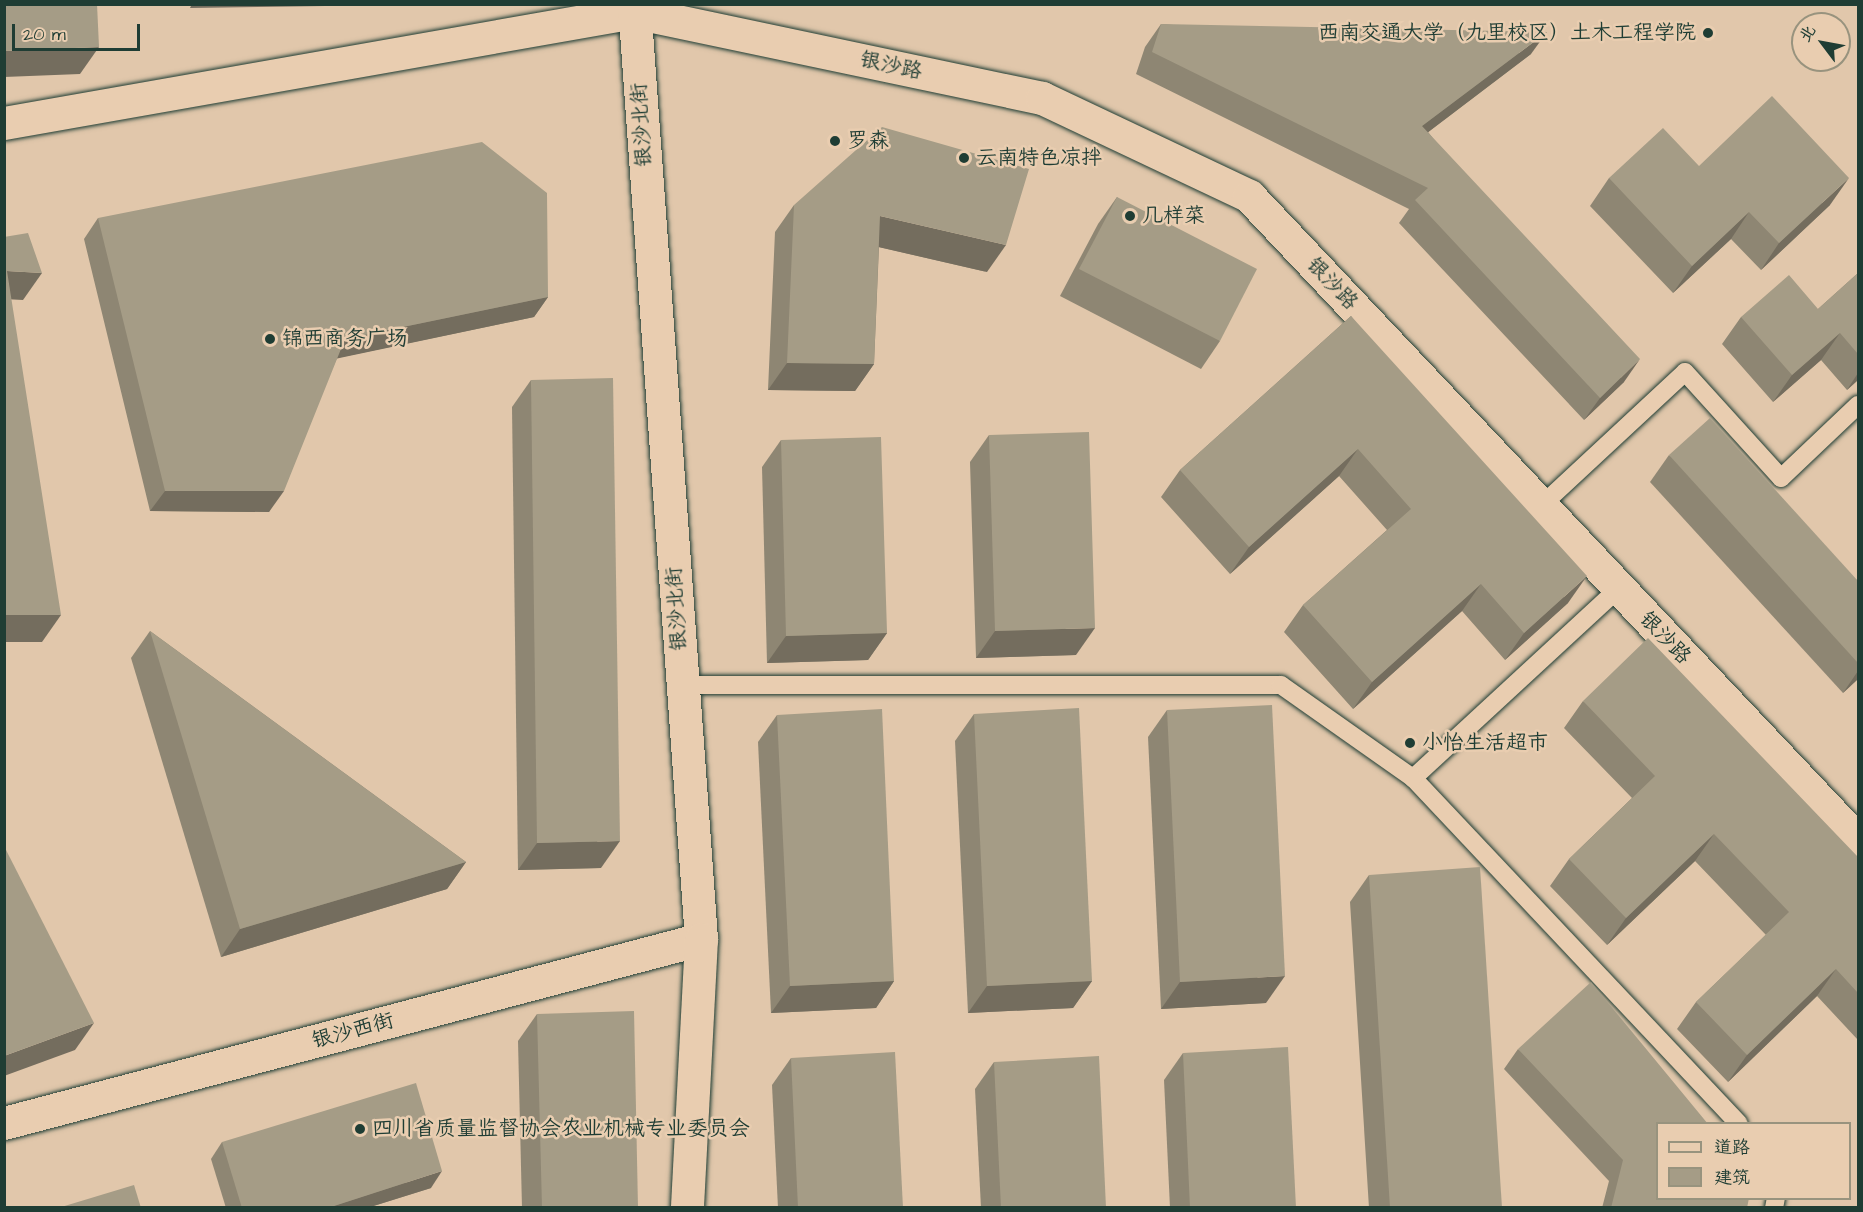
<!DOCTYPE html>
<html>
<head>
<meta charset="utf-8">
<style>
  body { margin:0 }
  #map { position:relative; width:1863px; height:1212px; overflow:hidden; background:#e1c7ab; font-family:"Architects Daughter","LXGW WenKai TC",sans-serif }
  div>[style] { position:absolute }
  .roads { filter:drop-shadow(0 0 2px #1f3d34) drop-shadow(0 0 2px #1f3d34) }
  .lane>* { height:18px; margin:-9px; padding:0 9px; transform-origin:9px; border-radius:9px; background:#e9cdb0 }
  .street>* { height:33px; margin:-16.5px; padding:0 16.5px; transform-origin:16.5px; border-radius:16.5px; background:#e9cdb0 }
  .secondary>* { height:33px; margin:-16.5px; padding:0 16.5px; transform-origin:16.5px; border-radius:16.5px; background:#e9cdb0 }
  .wall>* { inset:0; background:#8e8673 }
  .shaded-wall>* { inset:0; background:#746d5e }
  .building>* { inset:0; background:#a59c86 }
  .dots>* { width:16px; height:16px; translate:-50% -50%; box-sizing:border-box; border:3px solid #e9cdb0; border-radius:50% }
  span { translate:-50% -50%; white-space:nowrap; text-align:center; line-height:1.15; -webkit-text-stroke:5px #e9cdb0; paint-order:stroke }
  .poi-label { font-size:21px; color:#1f3d34 }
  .right { translate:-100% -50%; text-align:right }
  .left { translate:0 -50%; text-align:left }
  .street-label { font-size:21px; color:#1f3d34 }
  .frame { position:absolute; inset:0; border:6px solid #1f3d34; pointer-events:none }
  .legend { position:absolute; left:1656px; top:1122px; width:195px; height:78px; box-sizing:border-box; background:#e9cdb0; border:2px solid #98937e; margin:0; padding:8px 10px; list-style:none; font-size:18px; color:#1f3d34 }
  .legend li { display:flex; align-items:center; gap:12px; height:30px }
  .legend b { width:30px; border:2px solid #98937e }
  .north { position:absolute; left:1791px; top:12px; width:60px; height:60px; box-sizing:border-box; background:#e9cdb0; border:2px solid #98937e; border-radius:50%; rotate:302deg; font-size:16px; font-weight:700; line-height:24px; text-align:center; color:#1f3d34 }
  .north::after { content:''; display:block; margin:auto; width:21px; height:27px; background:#1f3d34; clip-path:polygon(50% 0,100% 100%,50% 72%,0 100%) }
  .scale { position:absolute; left:12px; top:24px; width:128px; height:27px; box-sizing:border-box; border:3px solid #1f3d34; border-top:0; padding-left:8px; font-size:18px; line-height:21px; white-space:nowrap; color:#1f3d34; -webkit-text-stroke:4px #e9cdb0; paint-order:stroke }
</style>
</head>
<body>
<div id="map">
  <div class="roads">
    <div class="lane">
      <div style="left:1542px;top:505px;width:195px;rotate:-42.9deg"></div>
      <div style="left:1685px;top:372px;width:143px;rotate:47.8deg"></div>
      <div style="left:1781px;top:478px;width:106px;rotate:-43.5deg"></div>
      <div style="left:1618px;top:589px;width:279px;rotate:137.3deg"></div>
      <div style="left:1413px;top:778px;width:475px;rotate:46.7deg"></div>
      <div style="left:682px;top:685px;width:599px"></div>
      <div style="left:1281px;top:685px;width:161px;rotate:35.2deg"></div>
      <div style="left:1774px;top:1208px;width:10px;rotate:-79deg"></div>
    </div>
    <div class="street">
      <div style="left:4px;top:123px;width:640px;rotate:-9.99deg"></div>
      <div style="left:634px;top:12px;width:417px;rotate:11.9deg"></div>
      <div style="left:1042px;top:98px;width:229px;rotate:25.3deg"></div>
      <div style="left:1249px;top:196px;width:887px;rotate:46.64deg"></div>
      <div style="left:4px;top:1123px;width:721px;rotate:-14.79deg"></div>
    </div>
    <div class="secondary">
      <div style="left:634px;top:4px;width:937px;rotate:85.9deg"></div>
      <div style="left:701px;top:939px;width:269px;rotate:93deg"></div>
    </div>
  </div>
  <div class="wall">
    <div style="clip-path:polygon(1161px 24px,1531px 54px,1428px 132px,1624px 382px,1584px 420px,1399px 223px,1409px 209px,1136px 74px,1145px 47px)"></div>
    <div style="clip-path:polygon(1699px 166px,1830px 205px,1761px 270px,1731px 239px,1673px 293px,1590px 206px,1609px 178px)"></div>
    <div style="clip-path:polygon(1117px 197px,1220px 341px,1201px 369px,1060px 296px,1098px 224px)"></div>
    <div style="clip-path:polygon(794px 205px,987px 272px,879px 247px,874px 364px,855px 391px,768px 390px,775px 232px)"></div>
    <div style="clip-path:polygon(98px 218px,548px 297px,534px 317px,337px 358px,269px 512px,150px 511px,84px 239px)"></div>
    <div style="clip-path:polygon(1858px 273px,1858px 380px,1847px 390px,1821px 360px,1773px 402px,1722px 344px,1741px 317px,1818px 309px)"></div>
    <div style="clip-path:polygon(1351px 316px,1568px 603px,1505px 660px,1462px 611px,1353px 709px,1284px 632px,1303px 605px,1387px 530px,1339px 476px,1230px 574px,1161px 497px,1180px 470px)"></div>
    <div style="clip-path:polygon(531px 380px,601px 868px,518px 870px,512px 407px)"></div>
    <div style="clip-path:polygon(989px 435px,1076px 655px,976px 658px,970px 462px)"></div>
    <div style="clip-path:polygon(781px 440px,887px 633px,868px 660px,767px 663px,762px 467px)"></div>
    <div style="clip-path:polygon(1669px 455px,1858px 581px,1858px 679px,1843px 693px,1650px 482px)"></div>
    <div style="clip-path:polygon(150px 631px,466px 862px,447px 889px,221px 957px,131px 658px)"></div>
    <div style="clip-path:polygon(1583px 701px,1858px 857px,1858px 1040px,1817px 996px,1728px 1082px,1677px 1029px,1696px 1002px,1766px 935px,1695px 861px,1607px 945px,1550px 886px,1569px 859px,1632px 798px,1564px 728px)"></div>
    <div style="clip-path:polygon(1167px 710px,1266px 1003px,1161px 1009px,1148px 737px)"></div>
    <div style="clip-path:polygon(974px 714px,1092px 981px,1073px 1008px,968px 1013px,955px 741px)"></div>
    <div style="clip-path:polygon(777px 715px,894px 981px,876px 1008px,771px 1013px,758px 742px)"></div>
    <div style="clip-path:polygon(1369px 875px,1502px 1208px,1369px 1208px,1350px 902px)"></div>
    <div style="clip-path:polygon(537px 1014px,638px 1208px,522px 1208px,518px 1041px)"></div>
    <div style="clip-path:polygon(1518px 1049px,1747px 1208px,1602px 1208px,1609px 1181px,1504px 1069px)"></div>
    <div style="clip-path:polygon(1183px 1053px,1296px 1208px,1170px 1208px,1164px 1080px)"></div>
    <div style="clip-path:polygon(791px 1058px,903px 1208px,778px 1208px,772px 1085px)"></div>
    <div style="clip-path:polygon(994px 1062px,1106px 1208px,981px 1208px,975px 1089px)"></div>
    <div style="clip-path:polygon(222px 1142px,431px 1188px,367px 1208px,226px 1208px,211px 1159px)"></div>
  </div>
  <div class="shaded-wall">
    <div style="clip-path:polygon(192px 4px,460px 4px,190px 8px)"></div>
    <div style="clip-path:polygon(1547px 32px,1531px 54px,1406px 149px,1422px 126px)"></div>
    <div style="clip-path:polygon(99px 47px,80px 74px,4px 77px,4px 51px)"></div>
    <div style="clip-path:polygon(1849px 178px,1830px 205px,1761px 270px,1779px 243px)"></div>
    <div style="clip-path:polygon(1749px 212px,1731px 239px,1673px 293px,1692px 266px)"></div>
    <div style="clip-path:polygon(880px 216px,1006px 245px,987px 272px,861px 243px)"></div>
    <div style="clip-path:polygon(7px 271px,42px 273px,23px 300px,4px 299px)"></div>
    <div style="clip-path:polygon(548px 297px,534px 317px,330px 360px,345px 339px)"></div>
    <div style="clip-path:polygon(1840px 333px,1821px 360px,1773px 402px,1792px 375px)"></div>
    <div style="clip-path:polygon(1640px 359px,1624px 382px,1584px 420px,1600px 398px)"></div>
    <div style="clip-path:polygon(787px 363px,874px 364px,855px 391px,768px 390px)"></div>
    <div style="clip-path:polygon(1858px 373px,1858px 380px,1847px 390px)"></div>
    <div style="clip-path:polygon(1358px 449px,1339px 476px,1230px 574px,1249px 547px)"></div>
    <div style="clip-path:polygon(165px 491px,284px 491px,269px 512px,150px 511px)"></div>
    <div style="clip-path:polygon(1587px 576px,1568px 603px,1505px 660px,1524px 633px)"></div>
    <div style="clip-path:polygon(1481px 584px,1462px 611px,1353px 709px,1372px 682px)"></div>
    <div style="clip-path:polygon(4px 615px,61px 615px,42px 642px,4px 642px)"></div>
    <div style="clip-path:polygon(1095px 628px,1076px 655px,976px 658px,995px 631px)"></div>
    <div style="clip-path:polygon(887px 633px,868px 660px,767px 663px,786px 636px)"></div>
    <div style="clip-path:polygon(1858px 671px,1858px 679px,1843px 693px)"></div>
    <div style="clip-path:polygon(1714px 834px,1695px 861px,1607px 945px,1626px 918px)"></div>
    <div style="clip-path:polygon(620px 841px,601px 868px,518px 870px,537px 843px)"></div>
    <div style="clip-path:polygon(466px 862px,447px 889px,221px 957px,240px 929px)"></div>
    <div style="clip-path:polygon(1836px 969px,1817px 996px,1728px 1082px,1747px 1055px)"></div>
    <div style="clip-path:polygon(1285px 976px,1266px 1003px,1161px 1009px,1180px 982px)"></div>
    <div style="clip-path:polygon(894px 981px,876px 1008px,771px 1013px,790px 986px)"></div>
    <div style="clip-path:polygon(1092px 981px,1073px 1008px,968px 1013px,987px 986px)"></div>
    <div style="clip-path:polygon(94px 1023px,75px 1050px,4px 1076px,4px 1056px)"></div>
    <div style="clip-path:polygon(442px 1171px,431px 1188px,367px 1208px,327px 1208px)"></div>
  </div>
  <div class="building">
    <div style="clip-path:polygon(4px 4px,97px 4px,99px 47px,4px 51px)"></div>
    <div style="clip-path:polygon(1161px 24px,1547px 32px,1422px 126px,1640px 359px,1600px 398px,1415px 200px,1428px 188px,1152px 52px)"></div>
    <div style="clip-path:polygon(1772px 96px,1849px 178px,1779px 243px,1749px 212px,1692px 266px,1609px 178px,1663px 128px,1699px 166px)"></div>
    <div style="clip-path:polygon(882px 127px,1029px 169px,1006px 245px,880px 216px,874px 364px,787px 363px,794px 205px)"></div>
    <div style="clip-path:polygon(482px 142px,547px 193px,548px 297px,345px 339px,284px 491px,165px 491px,98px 218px)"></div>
    <div style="clip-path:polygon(1117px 197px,1257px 269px,1220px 341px,1079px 269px)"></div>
    <div style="clip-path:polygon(28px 233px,42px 273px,7px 271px,61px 615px,4px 615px,4px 237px)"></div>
    <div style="clip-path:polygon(1858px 273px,1858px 354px,1840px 333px,1792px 375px,1741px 317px,1789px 275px,1818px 309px)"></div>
    <div style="clip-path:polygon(1351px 316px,1587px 576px,1524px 633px,1481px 584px,1372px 682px,1303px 605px,1411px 509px,1358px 449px,1249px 547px,1180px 470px)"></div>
    <div style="clip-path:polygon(613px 378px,620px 841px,537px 843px,531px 380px)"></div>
    <div style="clip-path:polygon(1710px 418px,1858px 581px,1858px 663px,1669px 455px)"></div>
    <div style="clip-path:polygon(1089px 432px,1095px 628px,995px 631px,989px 435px)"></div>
    <div style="clip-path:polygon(881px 437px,887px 633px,786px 636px,781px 440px)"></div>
    <div style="clip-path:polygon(150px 631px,466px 862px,240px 929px)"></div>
    <div style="clip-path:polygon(1648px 638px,1858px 857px,1858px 993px,1836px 969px,1747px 1055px,1696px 1002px,1789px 912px,1714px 834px,1626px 918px,1569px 859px,1655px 776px,1583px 701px)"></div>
    <div style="clip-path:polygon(1272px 705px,1285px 976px,1180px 982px,1167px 710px)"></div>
    <div style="clip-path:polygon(1079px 708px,1092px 981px,987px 986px,974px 714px)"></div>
    <div style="clip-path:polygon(882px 709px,894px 981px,790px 986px,777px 715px)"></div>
    <div style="clip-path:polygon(4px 846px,94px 1023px,4px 1056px)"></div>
    <div style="clip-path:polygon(1480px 867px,1502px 1208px,1390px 1208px,1369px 875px)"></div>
    <div style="clip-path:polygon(1591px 982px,1708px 1124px,1658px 1124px,1658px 1198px,1749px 1198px,1747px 1208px,1611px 1208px,1623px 1160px,1518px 1049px)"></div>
    <div style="clip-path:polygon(634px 1011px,638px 1208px,542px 1208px,537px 1014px)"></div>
    <div style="clip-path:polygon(1288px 1047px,1296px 1208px,1190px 1208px,1183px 1053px)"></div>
    <div style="clip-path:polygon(895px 1052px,903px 1208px,798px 1208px,791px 1058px)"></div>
    <div style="clip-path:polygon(1099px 1056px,1106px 1208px,1001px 1208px,994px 1062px)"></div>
    <div style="clip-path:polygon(416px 1083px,442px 1171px,328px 1208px,242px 1208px,222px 1142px)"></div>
    <div style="clip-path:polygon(134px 1185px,141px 1208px,58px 1208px)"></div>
  </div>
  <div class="dots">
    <div style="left:1708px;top:33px;background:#1f3d34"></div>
    <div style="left:835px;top:141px;background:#1f3d34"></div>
    <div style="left:964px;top:158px;background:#1f3d34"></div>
    <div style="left:1130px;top:216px;background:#1f3d34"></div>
    <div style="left:270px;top:339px;background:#1f3d34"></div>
    <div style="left:1410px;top:743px;background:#1f3d34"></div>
    <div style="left:360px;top:1129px;background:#1f3d34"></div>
  </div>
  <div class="poi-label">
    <span class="right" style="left:1696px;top:33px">西南交通大学（九里校区）土木工程学院</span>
    <span class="left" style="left:847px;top:141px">罗森</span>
    <span class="left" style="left:976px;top:158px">云南特色凉拌</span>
    <span class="left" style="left:1142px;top:216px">几样菜</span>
    <span class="left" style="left:282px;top:339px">锦西商务广场</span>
    <span class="left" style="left:1422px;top:743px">小怡生活超市</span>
    <span class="left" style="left:372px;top:1129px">四川省质量监督协会农业机械专业委员会</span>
  </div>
  <div class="street-label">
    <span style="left:891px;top:66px;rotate:12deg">银沙路</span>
    <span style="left:642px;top:125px;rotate:-94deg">银沙北街</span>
    <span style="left:1332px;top:284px;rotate:46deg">银沙路</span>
    <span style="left:677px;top:609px;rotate:-94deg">银沙北街</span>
    <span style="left:1665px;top:638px;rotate:46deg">银沙路</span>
    <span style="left:353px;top:1031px;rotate:-15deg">银沙西街</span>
  </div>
  <div class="frame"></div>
  <ul class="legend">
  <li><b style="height:8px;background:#e9cdb0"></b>道路</li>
  <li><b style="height:16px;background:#a59c86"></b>建筑</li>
  </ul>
  <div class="north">北</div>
  <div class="scale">20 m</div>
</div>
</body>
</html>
